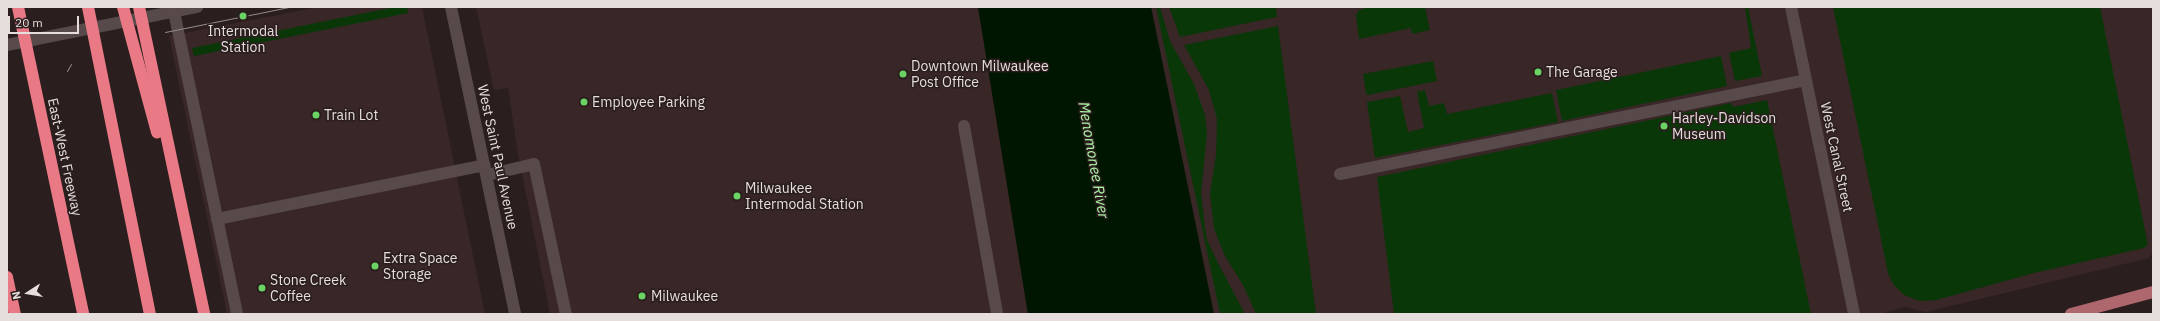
<!DOCTYPE html>
<html>
<head>
<meta charset="utf-8">
<style>
  body { margin:0 }
  #map { position:relative; width:2160px; height:321px; overflow:hidden; background:#2a1e1e; font-family:"IBM Plex Sans",sans-serif }
  div>[style] { position:absolute }
  .built>* { inset:0; background:#392627 }
  .green>* { inset:0; background:#0a3707 }
  .water>* { inset:0; background:#001600 }
  .minor>* { height:12px; margin:-6px; padding:0 6px; transform-origin:6px; border-radius:6px; background:#584a4b }
  .major>* { height:12px; margin:-6px; padding:0 6px; transform-origin:6px; border-radius:6px; background:#af676e }
  .highway>* { height:12px; margin:-6px; padding:0 6px; transform-origin:6px; border-radius:6px; background:#e97a85 }
  .tram>* { height:1px; margin:-0.5px; padding:0 0.5px; transform-origin:0.5px; border-radius:0.5px; background:#968b8b }
  .dots>* { width:11px; height:11px; translate:-50% -50%; box-sizing:border-box; border:2px solid #2a1e1e; border-radius:50% }
  span { translate:-50% -50%; white-space:nowrap; text-align:center; line-height:1.15; -webkit-text-stroke:3px #2a1e1e; paint-order:stroke }
  .poi-label { font-size:14px; color:#e6dddd }
  .left { translate:0 -50%; text-align:left }
  .street-label { font-size:14px; color:#e6dddd }
  .water-label { font-size:15px; color:#adf6a6; font-style:italic }
  .frame { position:absolute; inset:0; border:8px solid #e6dddd; pointer-events:none }
  .north { position:absolute; left:8px; top:273px; width:40px; height:40px; -webkit-text-stroke:3px #2a1e1e; paint-order:stroke; rotate:258deg; font-size:11px; font-weight:700; line-height:16px; text-align:center; color:#e6dddd }
  .north::after { content:''; display:block; margin:auto; width:14px; height:18px; background:#e6dddd; clip-path:polygon(50% 0,100% 100%,50% 72%,0 100%) }
  .scale { position:absolute; left:8px; top:16px; width:71px; height:18px; box-sizing:border-box; border:2px solid #e6dddd; border-top:0; padding-left:5px; font-size:12px; line-height:14px; white-space:nowrap; color:#e6dddd; -webkit-text-stroke:3px #2a1e1e; paint-order:stroke }
</style>
</head>
<body>
<div id="map">
  <div class="built">
    <div style="clip-path:polygon(318px 7px,422px 7px,485px 314px,227px 314px,169px 36px)"></div>
    <div style="clip-path:polygon(476px 7px,978px 7px,1028px 314px,550px 314px,518px 154px,508px 88px,494px 90px)"></div>
    <div style="clip-path:polygon(1151px 7px,2153px 7px,2153px 252px,2149px 258px,2141px 260px,1926px 312px,1905px 307px,1880px 314px,1214px 314px)"></div>
  </div>
  <div class="green">
    <div style="clip-path:polygon(395px 7px,407px 7px,408px 13px,194px 56px,192px 48px)"></div>
    <div style="clip-path:polygon(1156px 7px,1160px 7px,1170px 41px,1194px 84px,1205px 115px,1207px 134px,1201px 193px,1205px 228px,1207px 240px,1218px 263px,1245px 314px,1220px 314px)"></div>
    <div style="clip-path:polygon(1169px 7px,1276px 7px,1277px 17px,1180px 37px)"></div>
    <div style="clip-path:polygon(1369px 7px,1425px 7px,1430px 30px,1412px 34px,1411px 28px,1359px 39px,1356px 15px,1359px 10px)"></div>
    <div style="clip-path:polygon(1745px 7px,1748px 7px,1762px 76px,1735px 81px,1729px 53px,1751px 48px)"></div>
    <div style="clip-path:polygon(1833px 7px,2100px 7px,2148px 245px,2144px 248px,2034px 273px,1936px 300px,1920px 301px,1904px 295px,1893px 284px,1888px 273px)"></div>
    <div style="clip-path:polygon(1278px 26px,1316px 314px,1256px 314px,1243px 285px,1225px 256px,1214px 229px,1210px 193px,1216px 155px,1217px 119px,1209px 90px,1184px 45px)"></div>
    <div style="clip-path:polygon(1721px 56px,1727px 86px,1562px 121px,1556px 90px)"></div>
    <div style="clip-path:polygon(1433px 61px,1437px 81px,1368px 95px,1366px 93px,1363px 74px)"></div>
    <div style="clip-path:polygon(1425px 90px,1429px 106px,1444px 103px,1447px 114px,1552px 93px,1558px 122px,1375px 158px,1367px 102px,1400px 96px,1408px 132px,1424px 128px,1417px 92px)"></div>
    <div style="clip-path:polygon(1767px 100px,1811px 314px,1394px 314px,1377px 177px,1731px 103px,1733px 107px)"></div>
  </div>
  <div class="water">
    <div style="clip-path:polygon(978px 7px,1151px 7px,1214px 314px,1028px 314px)"></div>
  </div>
  <div class="minor">
    <div style="left:173px;top:7px;width:314px;rotate:78.2deg"></div>
    <div style="left:451px;top:7px;width:314px;rotate:78.2deg"></div>
    <div style="left:1791px;top:7px;width:313px;rotate:78.4deg"></div>
    <div style="left:7px;top:45px;width:194px;rotate:-11.3deg"></div>
    <div style="left:964px;top:126px;width:191px;rotate:80deg"></div>
    <div style="left:1340px;top:174px;width:475px;rotate:-11.4deg"></div>
    <div style="left:487px;top:175px;width:48px;rotate:-13.2deg"></div>
    <div style="left:534px;top:164px;width:153px;rotate:78deg"></div>
    <div style="left:217px;top:219px;width:273px;rotate:-11.4deg"></div>
  </div>
  <div class="major">
    <div style="left:2071px;top:314px;width:85px;rotate:-15deg"></div>
  </div>
  <div class="highway">
    <div style="left:18px;top:7px;width:314px;rotate:78deg"></div>
    <div style="left:88px;top:7px;width:313px;rotate:78.6deg"></div>
    <div style="left:123px;top:7px;width:130px;rotate:74.8deg"></div>
    <div style="left:139px;top:7px;width:314px;rotate:78deg"></div>
    <div style="left:7px;top:277px;width:38px;rotate:78deg"></div>
  </div>
  <div class="tram">
    <div style="left:165px;top:32px;width:126px;rotate:-11.4deg"></div>
    <div style="left:67px;top:71px;width:8px;rotate:-60deg"></div>
  </div>
  <div class="dots">
    <div style="left:243px;top:16px;background:#6bd363"></div>
    <div style="left:1538px;top:72px;background:#6bd363"></div>
    <div style="left:903px;top:74px;background:#6bd363"></div>
    <div style="left:584px;top:102px;background:#6bd363"></div>
    <div style="left:316px;top:115px;background:#6bd363"></div>
    <div style="left:1664px;top:126px;background:#6bd363"></div>
    <div style="left:737px;top:196px;background:#6bd363"></div>
    <div style="left:375px;top:266px;background:#6bd363"></div>
    <div style="left:262px;top:288px;background:#6bd363"></div>
    <div style="left:642px;top:296px;background:#6bd363"></div>
  </div>
  <div class="poi-label">
    <span style="left:243px;top:39px">Intermodal<br>Station</span>
    <span class="left" style="left:911px;top:74px">Downtown Milwaukee<br>Post Office</span>
    <span class="left" style="left:1546px;top:72px">The Garage</span>
    <span class="left" style="left:592px;top:102px">Employee Parking</span>
    <span class="left" style="left:324px;top:115px">Train Lot</span>
    <span class="left" style="left:1672px;top:126px">Harley-Davidson<br>Museum</span>
    <span class="left" style="left:745px;top:196px">Milwaukee<br>Intermodal Station</span>
    <span class="left" style="left:383px;top:266px">Extra Space<br>Storage</span>
    <span class="left" style="left:270px;top:288px">Stone Creek<br>Coffee</span>
    <span class="left" style="left:651px;top:296px">Milwaukee</span>
  </div>
  <div class="street-label">
    <span style="left:65px;top:157px;rotate:78deg">East-West Freeway</span>
    <span style="left:498px;top:157px;rotate:78deg">West Saint Paul Avenue</span>
    <span style="left:1837px;top:157px;rotate:78deg">West Canal Street</span>
  </div>
  <div class="water-label">
    <span style="left:1094px;top:160px;rotate:80deg">Menomonee River</span>
  </div>
  <div class="frame"></div>
  <div class="north">N</div>
  <div class="scale">20 m</div>
</div>
</body>
</html>
